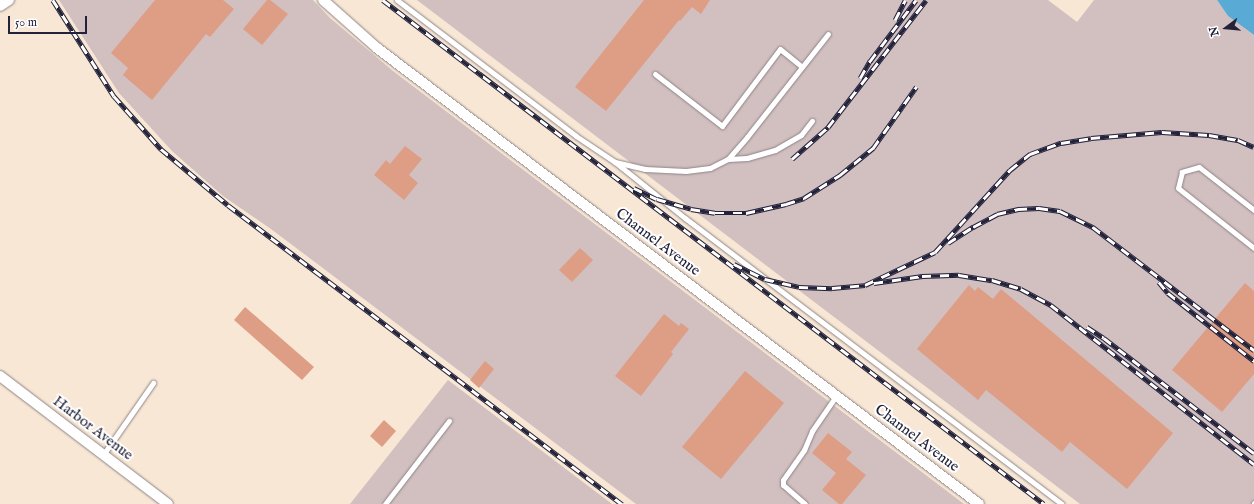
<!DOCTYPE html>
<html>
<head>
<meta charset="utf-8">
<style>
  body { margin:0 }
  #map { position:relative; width:1254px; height:504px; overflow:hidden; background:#f8e7d4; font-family:"IM FELL English",serif }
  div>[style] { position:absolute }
  .industrial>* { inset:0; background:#d2bfc0 }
  .water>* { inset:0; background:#59aad4 }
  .building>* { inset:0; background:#dd9e85 }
  .roads { filter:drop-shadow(0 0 1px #8d8488) drop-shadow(0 0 1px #8d8488) }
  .service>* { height:5px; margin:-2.5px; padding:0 2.5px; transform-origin:2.5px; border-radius:2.5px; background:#fff }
  .minor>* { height:10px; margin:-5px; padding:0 5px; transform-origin:5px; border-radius:5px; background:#fff }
  .rail>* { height:4.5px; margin-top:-2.25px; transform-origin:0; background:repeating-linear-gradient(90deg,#fff 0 9px,#22223b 0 18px); box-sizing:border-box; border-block:1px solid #22223b }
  span { translate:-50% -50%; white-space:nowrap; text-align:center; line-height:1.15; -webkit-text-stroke:4px #fff; paint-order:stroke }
  .street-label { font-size:15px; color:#22223b }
  .north { position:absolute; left:1206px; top:8px; width:40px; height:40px; -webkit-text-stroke:3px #fff; paint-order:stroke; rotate:254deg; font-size:11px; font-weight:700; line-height:16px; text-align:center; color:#22223b }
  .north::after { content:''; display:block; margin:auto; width:14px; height:18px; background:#22223b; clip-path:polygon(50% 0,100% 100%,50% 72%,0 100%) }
  .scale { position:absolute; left:8px; top:16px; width:79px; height:18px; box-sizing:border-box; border:2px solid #22223b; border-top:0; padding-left:5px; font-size:12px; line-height:14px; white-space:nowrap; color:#22223b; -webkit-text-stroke:3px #fff; paint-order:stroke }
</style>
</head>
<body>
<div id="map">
  <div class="industrial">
    <div style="clip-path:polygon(59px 0,313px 0,330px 18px,393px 71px,964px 504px,636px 504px,271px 229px,223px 196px,172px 151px,119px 93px)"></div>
    <div style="clip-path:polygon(417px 0,1048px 0,1077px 22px,1094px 0,1217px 0,1228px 16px,1254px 35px,1254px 504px,1080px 504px)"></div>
    <div style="clip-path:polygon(448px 380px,612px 504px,350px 504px)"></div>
  </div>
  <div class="water">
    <div style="clip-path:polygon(1217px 0,1254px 0,1254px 35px,1228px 16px)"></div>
  </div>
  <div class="building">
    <div style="clip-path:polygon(155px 0,223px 0,234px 9px,210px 37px,206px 34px,152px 100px,123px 75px,128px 68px,111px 53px)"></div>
    <div style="clip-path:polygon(267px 0,270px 0,288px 14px,262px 45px,243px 29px)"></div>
    <div style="clip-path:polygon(644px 0,710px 0,701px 14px,692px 7px,680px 21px,679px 20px,606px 111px,575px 87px)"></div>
    <div style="clip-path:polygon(405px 146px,422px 159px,409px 175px,418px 183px,404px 200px,374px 175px,386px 160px,390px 164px)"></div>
    <div style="clip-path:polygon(580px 248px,593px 260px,572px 282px,559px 270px)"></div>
    <div style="clip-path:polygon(1245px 283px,1254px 291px,1254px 374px,1222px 412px,1172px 370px)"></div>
    <div style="clip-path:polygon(969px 285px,975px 291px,978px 287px,993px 299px,1001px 289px,1173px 433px,1127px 489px,1070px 442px,1062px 452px,986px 390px,978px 400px,917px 349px)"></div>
    <div style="clip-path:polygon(245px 307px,314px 367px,302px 380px,234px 320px)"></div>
    <div style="clip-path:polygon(664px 314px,679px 326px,681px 323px,689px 329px,671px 352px,673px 354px,641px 396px,615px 376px)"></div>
    <div style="clip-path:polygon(485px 361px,494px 369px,479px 388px,470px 380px)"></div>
    <div style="clip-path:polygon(745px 371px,784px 403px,721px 479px,682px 447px)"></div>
    <div style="clip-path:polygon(384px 420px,396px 431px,382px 447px,370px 436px)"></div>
    <div style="clip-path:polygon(828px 433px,852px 452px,846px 459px,866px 475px,842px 504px,839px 504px,822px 490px,836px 473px,812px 453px)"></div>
  </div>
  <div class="roads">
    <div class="service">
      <div style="left:397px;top:0;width:225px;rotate:37.2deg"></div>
      <div style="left:576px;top:136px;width:47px;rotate:33.7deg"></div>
      <div style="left:615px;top:162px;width:31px;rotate:13deg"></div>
      <div style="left:645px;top:169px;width:41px;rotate:2.8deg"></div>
      <div style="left:686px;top:171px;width:24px;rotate:-7deg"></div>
      <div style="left:710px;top:168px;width:20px;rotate:-27deg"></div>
      <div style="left:728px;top:159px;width:29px;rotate:-49deg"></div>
      <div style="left:747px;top:137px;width:131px;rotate:-51.8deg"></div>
      <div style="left:655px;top:74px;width:85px;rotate:37.8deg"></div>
      <div style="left:722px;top:126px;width:96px;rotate:-53deg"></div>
      <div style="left:780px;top:49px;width:28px;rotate:39deg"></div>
      <div style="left:728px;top:159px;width:19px;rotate:-3deg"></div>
      <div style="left:747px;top:158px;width:29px;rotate:-16deg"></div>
      <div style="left:775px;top:150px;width:30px;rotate:-30deg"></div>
      <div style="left:801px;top:135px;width:18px;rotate:-52deg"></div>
      <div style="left:615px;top:162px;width:90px;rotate:38.7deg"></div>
      <div style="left:685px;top:218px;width:473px;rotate:37.2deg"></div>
      <div style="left:1254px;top:210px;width:70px;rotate:-142deg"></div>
      <div style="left:1199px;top:167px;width:18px;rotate:164deg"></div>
      <div style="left:1182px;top:172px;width:16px;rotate:104deg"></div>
      <div style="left:1178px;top:188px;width:97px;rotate:38.3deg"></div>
      <div style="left:103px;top:455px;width:88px;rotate:-55.2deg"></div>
      <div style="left:385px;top:504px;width:105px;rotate:-52.4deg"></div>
      <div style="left:805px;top:504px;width:29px;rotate:-139deg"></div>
      <div style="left:783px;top:485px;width:5px;rotate:-90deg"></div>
      <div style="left:783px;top:480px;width:37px;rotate:-55deg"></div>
      <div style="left:804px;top:450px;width:21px;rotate:-67deg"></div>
      <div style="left:812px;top:431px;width:42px;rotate:-55.6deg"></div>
      <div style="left:1254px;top:504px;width:1px;rotate:-90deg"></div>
    </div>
    <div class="minor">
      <div style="left:323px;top:0;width:72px;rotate:41.6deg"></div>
      <div style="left:377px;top:48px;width:755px;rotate:37.14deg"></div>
      <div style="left:0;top:6px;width:11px;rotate:-34deg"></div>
      <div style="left:0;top:376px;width:211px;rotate:37.3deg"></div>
    </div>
  </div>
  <div class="rail">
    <div style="left:53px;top:0;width:114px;rotate:57.6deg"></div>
    <div style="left:114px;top:96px;width:71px;rotate:48.4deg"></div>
    <div style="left:161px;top:149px;width:87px;rotate:39.9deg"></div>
    <div style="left:228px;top:205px;width:495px;rotate:37.2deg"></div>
    <div style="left:383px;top:0;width:831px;rotate:37.32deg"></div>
    <div style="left:895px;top:20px;width:22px;rotate:-63deg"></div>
    <div style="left:860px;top:78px;width:20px;rotate:-60deg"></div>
    <div style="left:870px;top:61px;width:76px;rotate:-53deg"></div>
    <div style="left:792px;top:159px;width:48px;rotate:-41.6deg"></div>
    <div style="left:828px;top:127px;width:160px;rotate:-52.3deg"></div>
    <div style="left:634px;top:188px;width:25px;rotate:26deg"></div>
    <div style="left:657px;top:199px;width:35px;rotate:16deg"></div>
    <div style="left:691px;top:209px;width:24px;rotate:9deg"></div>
    <div style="left:715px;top:213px;width:31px"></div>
    <div style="left:746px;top:213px;width:41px;rotate:-12.7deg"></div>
    <div style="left:786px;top:204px;width:19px;rotate:-18deg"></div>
    <div style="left:804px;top:198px;width:43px;rotate:-32.6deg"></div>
    <div style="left:840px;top:175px;width:43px;rotate:-39.3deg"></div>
    <div style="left:873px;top:148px;width:75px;rotate:-54.8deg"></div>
    <div style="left:948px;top:243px;width:30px;rotate:-33deg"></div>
    <div style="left:973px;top:227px;width:27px;rotate:-28deg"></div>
    <div style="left:997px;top:214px;width:22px;rotate:-13deg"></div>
    <div style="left:1018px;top:209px;width:21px;rotate:-3deg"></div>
    <div style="left:1039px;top:208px;width:21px;rotate:8deg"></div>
    <div style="left:1060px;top:211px;width:37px;rotate:26deg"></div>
    <div style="left:1093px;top:227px;width:203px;rotate:37.4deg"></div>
    <div style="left:734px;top:264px;width:34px;rotate:26deg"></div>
    <div style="left:765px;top:279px;width:35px;rotate:13deg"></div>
    <div style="left:799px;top:287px;width:33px;rotate:2deg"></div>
    <div style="left:832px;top:288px;width:33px;rotate:-5deg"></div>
    <div style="left:865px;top:285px;width:77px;rotate:-25.2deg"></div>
    <div style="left:935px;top:252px;width:111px;rotate:-47.6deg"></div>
    <div style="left:1010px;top:170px;width:26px;rotate:-39deg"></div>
    <div style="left:1030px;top:154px;width:33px;rotate:-20deg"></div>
    <div style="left:1061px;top:143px;width:30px;rotate:-9deg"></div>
    <div style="left:1091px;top:138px;width:71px;rotate:-4.8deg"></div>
    <div style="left:1162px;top:132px;width:47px;rotate:3.7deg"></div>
    <div style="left:1209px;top:135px;width:29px;rotate:10deg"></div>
    <div style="left:1238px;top:140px;width:17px;rotate:24deg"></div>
    <div style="left:1159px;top:282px;width:14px;rotate:51deg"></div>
    <div style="left:1168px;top:293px;width:110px;rotate:38.3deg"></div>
    <div style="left:874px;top:283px;width:49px;rotate:-8.3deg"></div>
    <div style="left:922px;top:276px;width:37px;rotate:-2deg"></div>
    <div style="left:959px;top:275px;width:33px;rotate:9deg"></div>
    <div style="left:992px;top:280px;width:30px;rotate:17deg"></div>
    <div style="left:1021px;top:289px;width:34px;rotate:28deg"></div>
    <div style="left:1051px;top:305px;width:258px;rotate:38.1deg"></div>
    <div style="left:1087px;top:327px;width:20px;rotate:33deg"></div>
    <div style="left:1104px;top:338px;width:189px;rotate:37.5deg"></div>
  </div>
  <div class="street-label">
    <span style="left:658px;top:242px;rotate:37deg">Channel Avenue</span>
    <span style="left:93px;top:428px;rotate:37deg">Harbor Avenue</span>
    <span style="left:917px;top:438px;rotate:37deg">Channel Avenue</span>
  </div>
  <div class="north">N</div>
  <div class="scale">50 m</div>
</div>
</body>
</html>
